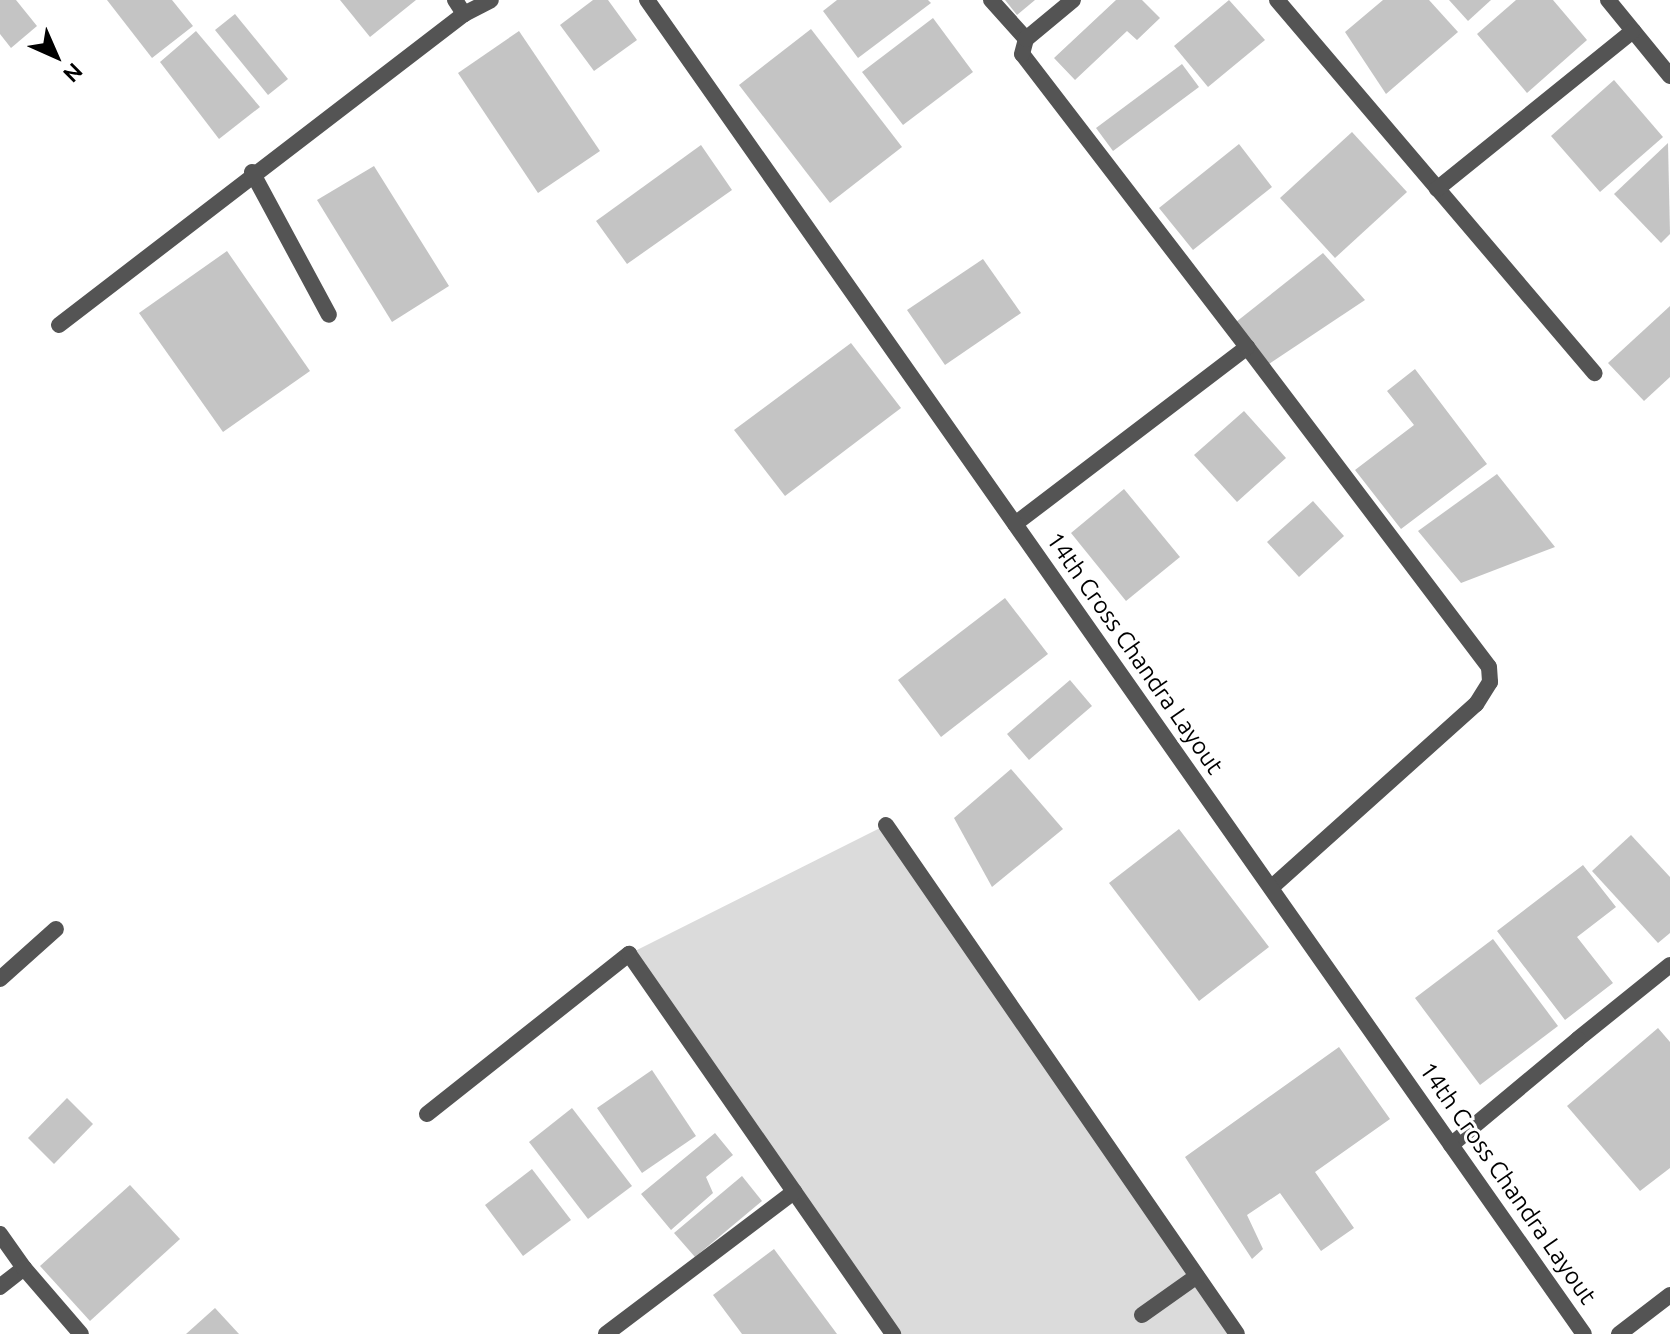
<!DOCTYPE html>
<html>
<head>
<meta charset="utf-8">
<style>
  body { margin:0 }
  #map { position:relative; width:1670px; height:1334px; overflow:hidden; background:#fff; font-family:Ubuntu,sans-serif }
  div>[style] { position:absolute }
  .green>* { inset:0; background:#dbdbdb }
  .building>* { inset:0; background:#c4c4c4 }
  .service>* { height:16px; margin:-8px; padding:0 8px; transform-origin:8px; border-radius:8px; background:#545454 }
  .minor>* { height:16px; margin:-8px; padding:0 8px; transform-origin:8px; border-radius:8px; background:#545454 }
  .tertiary>* { height:16px; margin:-8px; padding:0 8px; transform-origin:8px; border-radius:8px; background:#545454 }
  span { translate:-50% -50%; white-space:nowrap; text-align:center; line-height:1.15; -webkit-text-stroke:6px #fff; paint-order:stroke }
  .street-label { font-size:24px; color:#000 }
  .north { position:absolute; left:16px; top:16px; width:80px; height:80px; -webkit-text-stroke:6px #fff; paint-order:stroke; rotate:135deg; font-size:22px; font-weight:700; line-height:32px; text-align:center; color:#000 }
  .north::after { content:''; display:block; margin:auto; width:28px; height:36px; background:#000; clip-path:polygon(50% 0,100% 100%,50% 72%,0 100%) }
</style>
</head>
<body>
<div id="map">
  <div class="green">
    <div style="clip-path:polygon(886px 825px,1237px 1334px,893px 1334px,629px 954px)"></div>
  </div>
  <div class="building">
    <div style="clip-path:polygon(0 0,16px 0,37px 26px,11px 48px,0 34px)"></div>
    <div style="clip-path:polygon(107px 0,172px 0,193px 26px,152px 58px)"></div>
    <div style="clip-path:polygon(340px 0,416px 0,370px 37px)"></div>
    <div style="clip-path:polygon(593px 0,608px 0,637px 40px,594px 71px,560px 25px)"></div>
    <div style="clip-path:polygon(837px 0,928px 0,931px 3px,858px 58px,823px 11px)"></div>
    <div style="clip-path:polygon(1005px 0,1035px 0,1017px 15px)"></div>
    <div style="clip-path:polygon(1116px 0,1142px 0,1160px 18px,1137px 40px,1127px 31px,1075px 80px,1054px 58px)"></div>
    <div style="clip-path:polygon(1229px 0,1265px 40px,1208px 87px,1174px 46px)"></div>
    <div style="clip-path:polygon(1383px 0,1429px 0,1458px 32px,1386px 94px,1345px 32px)"></div>
    <div style="clip-path:polygon(1449px 0,1491px 0,1468px 21px)"></div>
    <div style="clip-path:polygon(1516px 0,1553px 0,1587px 40px,1527px 93px,1477px 34px)"></div>
    <div style="clip-path:polygon(235px 14px,288px 79px,268px 95px,215px 30px)"></div>
    <div style="clip-path:polygon(933px 18px,973px 72px,903px 125px,862px 72px)"></div>
    <div style="clip-path:polygon(811px 29px,902px 147px,830px 203px,739px 85px)"></div>
    <div style="clip-path:polygon(196px 31px,260px 107px,219px 139px,160px 62px)"></div>
    <div style="clip-path:polygon(519px 31px,600px 151px,538px 193px,458px 73px)"></div>
    <div style="clip-path:polygon(1182px 64px,1199px 87px,1113px 151px,1096px 128px)"></div>
    <div style="clip-path:polygon(1614px 80px,1663px 137px,1600px 192px,1551px 136px)"></div>
    <div style="clip-path:polygon(1352px 132px,1407px 192px,1335px 258px,1280px 198px)"></div>
    <div style="clip-path:polygon(1668px 143px,1670px 234px,1661px 243px,1614px 194px)"></div>
    <div style="clip-path:polygon(1239px 144px,1272px 187px,1193px 250px,1159px 208px)"></div>
    <div style="clip-path:polygon(701px 145px,732px 190px,627px 264px,596px 221px)"></div>
    <div style="clip-path:polygon(374px 166px,449px 286px,392px 322px,317px 200px)"></div>
    <div style="clip-path:polygon(227px 251px,310px 371px,223px 432px,139px 313px)"></div>
    <div style="clip-path:polygon(1323px 253px,1365px 300px,1263px 368px,1231px 326px)"></div>
    <div style="clip-path:polygon(983px 259px,1021px 313px,945px 365px,907px 310px)"></div>
    <div style="clip-path:polygon(1670px 306px,1670px 377px,1644px 401px,1608px 363px)"></div>
    <div style="clip-path:polygon(851px 343px,901px 408px,785px 496px,734px 430px)"></div>
    <div style="clip-path:polygon(1415px 369px,1487px 464px,1401px 529px,1355px 470px,1414px 425px,1387px 391px)"></div>
    <div style="clip-path:polygon(1244px 411px,1286px 458px,1237px 502px,1194px 455px)"></div>
    <div style="clip-path:polygon(1497px 474px,1555px 547px,1461px 583px,1418px 531px)"></div>
    <div style="clip-path:polygon(1124px 489px,1180px 557px,1126px 601px,1071px 533px)"></div>
    <div style="clip-path:polygon(1313px 501px,1344px 536px,1299px 577px,1267px 542px)"></div>
    <div style="clip-path:polygon(1005px 598px,1048px 654px,941px 737px,898px 680px)"></div>
    <div style="clip-path:polygon(1070px 680px,1092px 706px,1029px 760px,1007px 734px)"></div>
    <div style="clip-path:polygon(1011px 769px,1063px 829px,992px 887px,954px 818px)"></div>
    <div style="clip-path:polygon(1179px 829px,1269px 947px,1199px 1001px,1109px 883px)"></div>
    <div style="clip-path:polygon(1631px 835px,1670px 877px,1670px 933px,1658px 943px,1592px 871px)"></div>
    <div style="clip-path:polygon(1583px 865px,1616px 907px,1577px 937px,1613px 983px,1565px 1020px,1497px 931px)"></div>
    <div style="clip-path:polygon(1493px 939px,1558px 1026px,1480px 1085px,1415px 998px)"></div>
    <div style="clip-path:polygon(1658px 1028px,1670px 1042px,1670px 1168px,1640px 1191px,1567px 1106px)"></div>
    <div style="clip-path:polygon(1339px 1047px,1390px 1119px,1315px 1172px,1354px 1228px,1321px 1251px,1280px 1193px,1247px 1215px,1263px 1249px,1252px 1259px,1185px 1157px)"></div>
    <div style="clip-path:polygon(652px 1070px,696px 1136px,642px 1173px,597px 1108px)"></div>
    <div style="clip-path:polygon(67px 1098px,93px 1124px,54px 1164px,28px 1138px)"></div>
    <div style="clip-path:polygon(572px 1108px,632px 1186px,588px 1219px,529px 1142px)"></div>
    <div style="clip-path:polygon(715px 1133px,733px 1155px,706px 1177px,713px 1193px,671px 1230px,641px 1194px)"></div>
    <div style="clip-path:polygon(532px 1169px,571px 1220px,523px 1256px,485px 1205px)"></div>
    <div style="clip-path:polygon(742px 1176px,762px 1201px,695px 1257px,674px 1233px)"></div>
    <div style="clip-path:polygon(130px 1185px,180px 1239px,90px 1321px,40px 1266px)"></div>
    <div style="clip-path:polygon(774px 1249px,837px 1334px,742px 1334px,713px 1295px)"></div>
    <div style="clip-path:polygon(215px 1308px,239px 1334px,186px 1334px)"></div>
  </div>
  <div class="service">
    <div style="left:1578px;top:1039px;width:118px;rotate:-38.8deg"></div>
  </div>
  <div class="minor">
    <div style="left:991px;top:0;width:52px;rotate:48.1deg"></div>
    <div style="left:1277px;top:0;width:490px;rotate:49.6deg"></div>
    <div style="left:1608px;top:0;width:98px;rotate:50.8deg"></div>
    <div style="left:252px;top:172px;width:162px;rotate:61.7deg"></div>
    <div style="left:1437px;top:189px;width:252px;rotate:-38.9deg"></div>
    <div style="left:59px;top:325px;width:511px;rotate:-37.52deg"></div>
    <div style="left:1247px;top:347px;width:401px;rotate:52.9deg"></div>
    <div style="left:1489px;top:667px;width:15px;rotate:86deg"></div>
    <div style="left:1490px;top:682px;width:26px;rotate:122deg"></div>
    <div style="left:1476px;top:704px;width:275px;rotate:138.1deg"></div>
    <div style="left:1015px;top:524px;width:292px;rotate:-37.3deg"></div>
    <div style="left:1247px;top:347px;width:369px;rotate:-127.5deg"></div>
    <div style="left:1022px;top:54px;width:16px;rotate:-75deg"></div>
    <div style="left:1026px;top:39px;width:61px;rotate:-39.7deg"></div>
    <div style="left:886px;top:825px;width:618px;rotate:55.41deg"></div>
    <div style="left:0;top:979px;width:75px;rotate:-41.8deg"></div>
    <div style="left:427px;top:1114px;width:258px;rotate:-38.4deg"></div>
    <div style="left:629px;top:954px;width:463px;rotate:55.2deg"></div>
    <div style="left:1451px;top:1145px;width:165px;rotate:-39.8deg"></div>
    <div style="left:0;top:1234px;width:42px;rotate:54.8deg"></div>
    <div style="left:24px;top:1268px;width:31px;rotate:142deg"></div>
    <div style="left:24px;top:1268px;width:87px;rotate:49.2deg"></div>
    <div style="left:1142px;top:1315px;width:67px;rotate:-35.3deg"></div>
    <div style="left:606px;top:1334px;width:236px;rotate:-37.1deg"></div>
    <div style="left:1619px;top:1334px;width:64px;rotate:-37.4deg"></div>
  </div>
  <div class="tertiary">
    <div style="left:455px;top:0;width:17px;rotate:57deg"></div>
    <div style="left:464px;top:14px;width:30px;rotate:-27deg"></div>
    <div style="left:647px;top:0;width:1630px;rotate:54.92deg"></div>
  </div>
  <div class="street-label">
    <span style="left:1135px;top:653px;rotate:55deg">14th Cross Chandra Layout</span>
    <span style="left:1508px;top:1183px;rotate:55deg">14th Cross Chandra Layout</span>
  </div>
  <div class="north">N</div>
</div>
</body>
</html>
